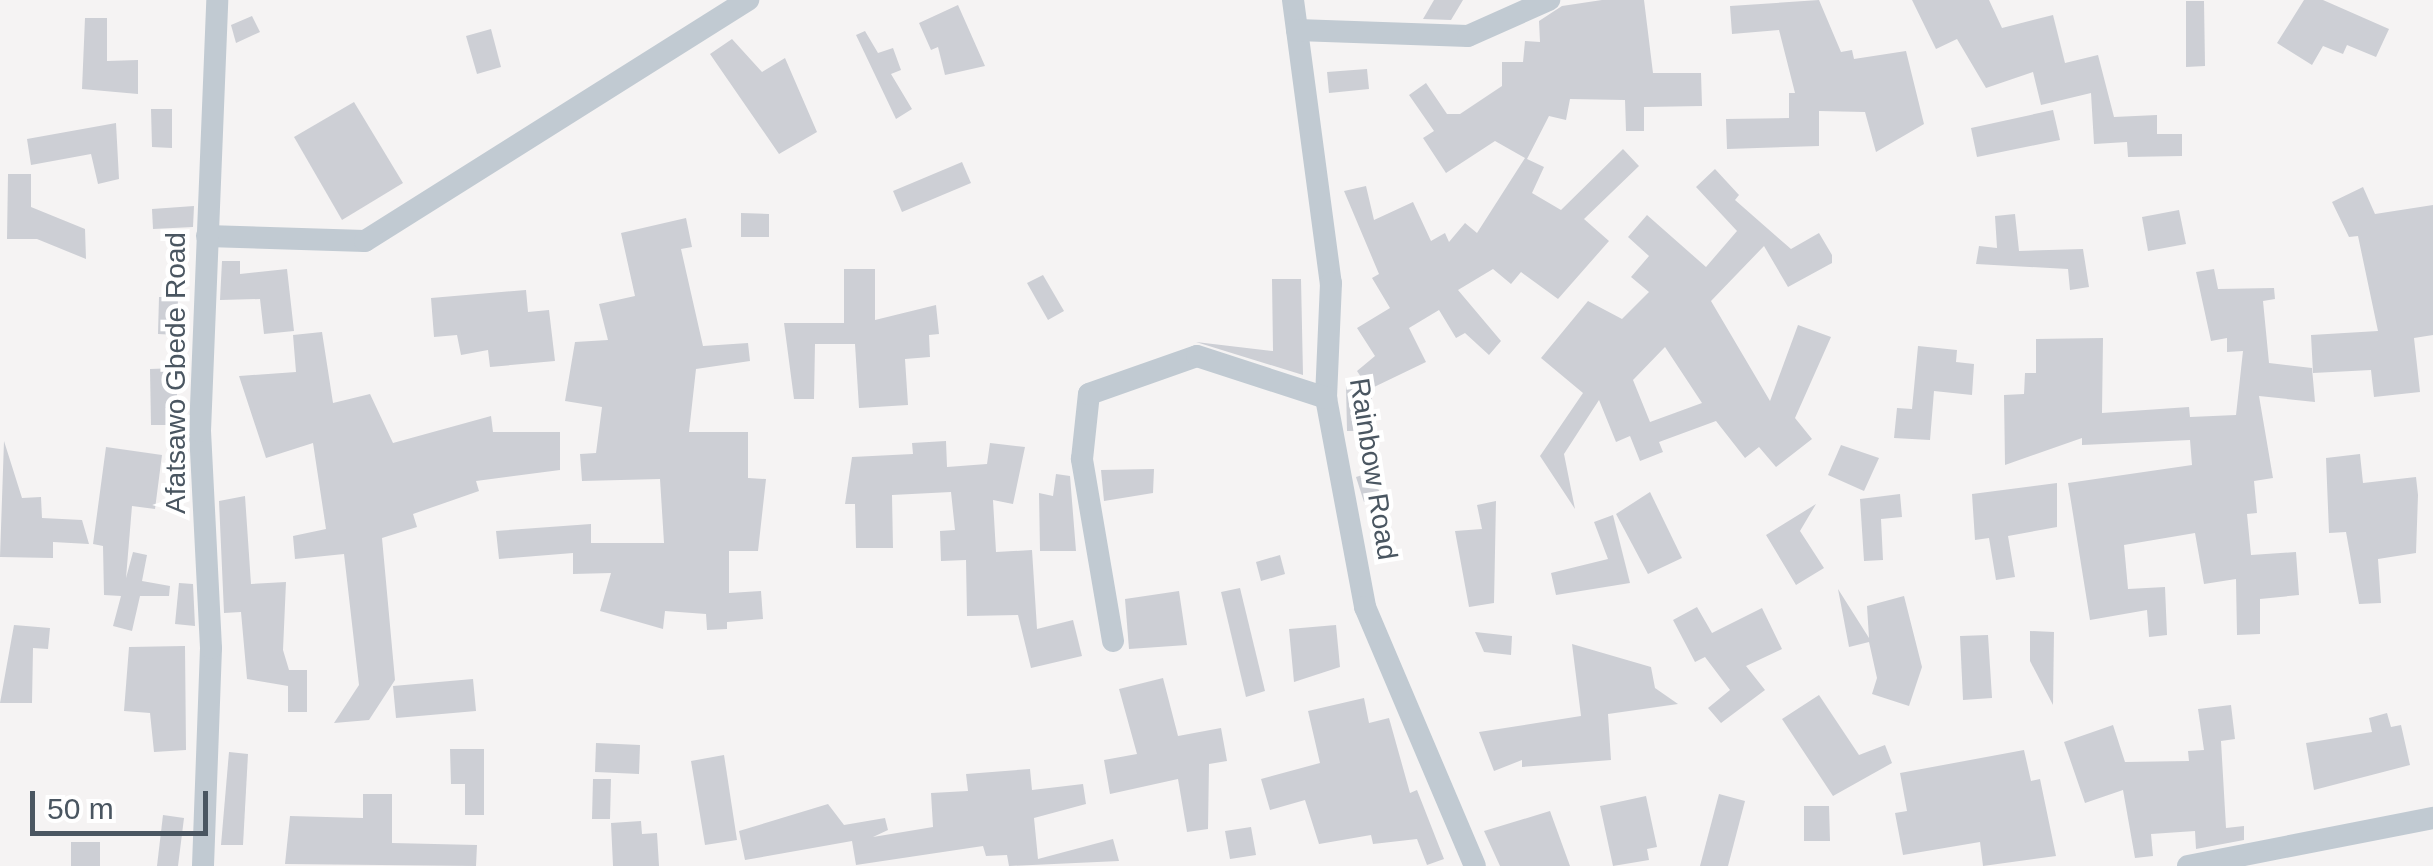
<!DOCTYPE html>
<html>
<head>
<meta charset="utf-8">
<style>
  body { margin:0 }
  #map { position:relative; width:2433px; height:866px; overflow:hidden; background:#f5f3f3; font-family:Helvetica,sans-serif }
  div>[style] { position:absolute }
  .building>* { inset:0; background:#cdcfd5 }
  .minor>* { height:22px; margin:-11px; padding:0 11px; transform-origin:11px; border-radius:11px; background:#c1cad2 }
  span { translate:-50% -50%; white-space:nowrap; text-align:center; line-height:1.15; -webkit-text-stroke:9px #fff; paint-order:stroke }
  .street-label { font-size:28px; color:#4a5661 }
  .scale { position:absolute; left:30px; top:791px; width:178px; height:45px; box-sizing:border-box; border:5px solid #4a5661; border-top:0; padding-left:12px; font-size:30px; line-height:35px; white-space:nowrap; color:#4a5661; -webkit-text-stroke:8px #fff; paint-order:stroke }
</style>
</head>
<body>
<div id="map">
  <div class="building">
    <div style="clip-path:polygon(1434px 0,1463px 0,1451px 20px,1423px 19px)"></div>
    <div style="clip-path:polygon(1602px 0,1644px 0,1653px 73px,1701px 73px,1702px 106px,1644px 107px,1644px 131px,1626px 131px,1625px 100px,1570px 99px,1566px 120px,1549px 116px,1527px 159px,1544px 167px,1532px 193px,1561px 210px,1623px 149px,1639px 166px,1584px 219px,1609px 241px,1558px 299px,1521px 272px,1511px 284px,1493px 269px,1458px 290px,1501px 341px,1489px 355px,1465px 333px,1456px 338px,1439px 310px,1409px 328px,1426px 362px,1372px 388px,1372px 431px,1347px 431px,1346px 386px,1367px 386px,1357px 371px,1375px 356px,1357px 328px,1390px 308px,1372px 278px,1379px 274px,1344px 191px,1366px 186px,1374px 220px,1413px 202px,1431px 241px,1445px 233px,1449px 242px,1465px 223px,1477px 233px,1525px 158px,1495px 141px,1446px 173px,1423px 138px,1434px 131px,1409px 95px,1426px 83px,1447px 114px,1460px 114px,1502px 86px,1502px 62px,1523px 62px,1525px 41px,1540px 42px,1539px 21px,1562px 6px)"></div>
    <div style="clip-path:polygon(1819px 0,1841px 52px,1852px 50px,1854px 59px,1906px 51px,1924px 124px,1876px 152px,1865px 112px,1819px 111px,1819px 146px,1727px 149px,1726px 119px,1789px 118px,1789px 93px,1795px 93px,1779px 30px,1732px 34px,1730px 6px)"></div>
    <div style="clip-path:polygon(1912px 0,1989px 0,2002px 28px,2053px 15px,2065px 63px,2098px 55px,2114px 117px,2157px 115px,2157px 134px,2182px 134px,2182px 156px,2128px 157px,2127px 142px,2094px 144px,2091px 93px,2041px 105px,2033px 72px,1986px 88px,1957px 39px,1936px 49px)"></div>
    <div style="clip-path:polygon(2304px 0,2323px 0,2389px 29px,2376px 57px,2347px 45px,2343px 54px,2323px 46px,2312px 65px,2277px 43px)"></div>
    <div style="clip-path:polygon(2186px 1px,2204px 1px,2205px 66px,2186px 67px)"></div>
    <div style="clip-path:polygon(958px 5px,985px 66px,945px 75px,938px 47px,931px 50px,919px 23px)"></div>
    <div style="clip-path:polygon(252px 16px,260px 32px,236px 43px,231px 25px)"></div>
    <div style="clip-path:polygon(85px 18px,107px 18px,107px 61px,138px 60px,138px 94px,82px 89px)"></div>
    <div style="clip-path:polygon(491px 29px,501px 67px,477px 74px,466px 36px)"></div>
    <div style="clip-path:polygon(865px 31px,878px 53px,893px 48px,901px 70px,891px 74px,912px 109px,896px 119px,856px 35px)"></div>
    <div style="clip-path:polygon(732px 39px,762px 72px,785px 58px,817px 132px,779px 154px,710px 54px)"></div>
    <div style="clip-path:polygon(1367px 69px,1369px 89px,1329px 93px,1327px 72px)"></div>
    <div style="clip-path:polygon(354px 102px,403px 183px,342px 220px,294px 137px)"></div>
    <div style="clip-path:polygon(151px 109px,172px 109px,172px 148px,152px 147px)"></div>
    <div style="clip-path:polygon(2053px 110px,2060px 140px,1977px 157px,1971px 128px)"></div>
    <div style="clip-path:polygon(116px 123px,119px 179px,98px 184px,91px 154px,31px 165px,27px 139px)"></div>
    <div style="clip-path:polygon(962px 162px,971px 183px,902px 212px,893px 191px)"></div>
    <div style="clip-path:polygon(evenodd,1715px 169px,1739px 195px,1735px 200px,1791px 249px,1819px 233px,1832px 255px,1832px 263px,1788px 287px,1764px 246px,1711px 301px,1770px 401px,1798px 325px,1831px 337px,1795px 418px,1812px 439px,1776px 467px,1759px 447px,1745px 458px,1716px 421px,1659px 442px,1663px 452px,1640px 461px,1630px 436px,1616px 442px,1599px 400px,1564px 454px,1575px 509px,1540px 456px,1583px 393px,1541px 358px,1588px 301px,1622px 319px,1649px 292px,1631px 277px,1649px 256px,1628px 237px,1647px 215px,1706px 267px,1737px 231px,1696px 187px,1715px 169px,1665px 347px,1702px 403px,1650px 422px,1633px 380px,1665px 347px)"></div>
    <div style="clip-path:polygon(8px 174px,31px 174px,31px 207px,85px 229px,86px 259px,37px 239px,7px 239px)"></div>
    <div style="clip-path:polygon(2363px 187px,2375px 214px,2433px 205px,2433px 335px,2414px 338px,2420px 392px,2374px 397px,2371px 370px,2313px 373px,2311px 335px,2378px 331px,2358px 236px,2349px 237px,2332px 202px)"></div>
    <div style="clip-path:polygon(194px 206px,193px 227px,153px 229px,152px 209px)"></div>
    <div style="clip-path:polygon(2179px 210px,2186px 244px,2148px 251px,2142px 217px)"></div>
    <div style="clip-path:polygon(741px 213px,769px 214px,769px 237px,741px 237px)"></div>
    <div style="clip-path:polygon(2015px 214px,2019px 251px,2083px 249px,2089px 287px,2070px 290px,2068px 269px,1976px 264px,1979px 246px,1997px 248px,1995px 216px)"></div>
    <div style="clip-path:polygon(686px 218px,692px 247px,681px 249px,703px 346px,748px 343px,750px 361px,696px 369px,689px 432px,748px 432px,748px 478px,766px 479px,758px 551px,729px 551px,729px 593px,761px 591px,763px 619px,727px 622px,727px 629px,707px 630px,706px 614px,665px 611px,663px 629px,600px 611px,611px 573px,573px 574px,573px 553px,499px 559px,496px 531px,591px 524px,591px 543px,664px 543px,660px 479px,582px 481px,580px 454px,596px 453px,602px 407px,565px 401px,575px 342px,608px 340px,599px 304px,635px 296px,621px 233px)"></div>
    <div style="clip-path:polygon(222px 261px,240px 261px,240px 274px,287px 269px,294px 331px,264px 334px,260px 299px,220px 300px)"></div>
    <div style="clip-path:polygon(844px 269px,875px 269px,875px 320px,936px 305px,939px 334px,929px 335px,930px 357px,905px 359px,908px 405px,859px 408px,855px 344px,815px 344px,814px 399px,794px 399px,784px 323px,844px 323px)"></div>
    <div style="clip-path:polygon(2214px 269px,2218px 289px,2274px 288px,2275px 299px,2263px 301px,2269px 363px,2312px 368px,2315px 402px,2259px 396px,2273px 478px,2254px 481px,2257px 513px,2247px 514px,2251px 555px,2296px 552px,2299px 595px,2260px 599px,2260px 634px,2237px 635px,2236px 579px,2204px 584px,2195px 533px,2124px 545px,2128px 589px,2165px 587px,2167px 635px,2149px 637px,2147px 610px,2090px 620px,2068px 483px,2192px 465px,2190px 440px,2082px 445px,2082px 438px,2005px 465px,2004px 395px,2024px 394px,2025px 373px,2036px 373px,2036px 339px,2103px 338px,2102px 413px,2189px 407px,2190px 417px,2236px 415px,2243px 351px,2227px 352px,2227px 338px,2211px 341px,2196px 272px)"></div>
    <div style="clip-path:polygon(1043px 275px,1064px 311px,1048px 320px,1027px 283px)"></div>
    <div style="clip-path:polygon(1272px 279px,1301px 279px,1303px 375px,1196px 342px,1273px 351px)"></div>
    <div style="clip-path:polygon(526px 290px,528px 312px,549px 310px,555px 361px,490px 367px,488px 350px,461px 355px,457px 335px,434px 337px,431px 298px)"></div>
    <div style="clip-path:polygon(159px 297px,178px 297px,177px 335px,158px 334px)"></div>
    <div style="clip-path:polygon(322px 332px,333px 403px,370px 394px,393px 443px,491px 416px,493px 432px,560px 432px,560px 470px,476px 481px,479px 491px,413px 514px,417px 527px,382px 538px,395px 680px,369px 720px,334px 723px,359px 685px,344px 554px,295px 559px,293px 536px,326px 529px,313px 443px,266px 458px,239px 376px,296px 372px,293px 335px)"></div>
    <div style="clip-path:polygon(1918px 346px,1957px 350px,1956px 362px,1974px 364px,1972px 395px,1934px 391px,1930px 440px,1894px 438px,1897px 408px,1912px 409px)"></div>
    <div style="clip-path:polygon(177px 368px,177px 425px,151px 425px,150px 369px)"></div>
    <div style="clip-path:polygon(4px 441px,22px 498px,41px 497px,42px 518px,82px 520px,89px 544px,53px 542px,53px 558px,0 557px)"></div>
    <div style="clip-path:polygon(946px 441px,947px 467px,987px 464px,990px 443px,1025px 447px,1013px 504px,993px 500px,996px 552px,1032px 550px,1037px 629px,1073px 620px,1082px 656px,1031px 668px,1018px 615px,967px 616px,966px 560px,941px 561px,940px 531px,955px 530px,951px 492px,892px 495px,893px 548px,856px 548px,855px 504px,845px 504px,852px 457px,913px 454px,912px 443px)"></div>
    <div style="clip-path:polygon(1841px 445px,1879px 458px,1864px 491px,1828px 475px)"></div>
    <div style="clip-path:polygon(106px 447px,162px 455px,155px 509px,132px 506px,126px 578px,133px 552px,147px 555px,142px 581px,170px 586px,169px 596px,140px 596px,132px 631px,113px 626px,121px 596px,104px 595px,103px 546px,93px 544px)"></div>
    <div style="clip-path:polygon(2360px 454px,2363px 483px,2416px 477px,2418px 495px,2416px 553px,2378px 559px,2381px 603px,2359px 604px,2346px 532px,2329px 533px,2326px 458px)"></div>
    <div style="clip-path:polygon(1154px 469px,1153px 493px,1104px 501px,1101px 470px)"></div>
    <div style="clip-path:polygon(1372px 472px,1381px 496px,1364px 502px,1356px 477px)"></div>
    <div style="clip-path:polygon(1056px 474px,1070px 476px,1076px 551px,1040px 551px,1039px 493px,1053px 496px)"></div>
    <div style="clip-path:polygon(2057px 483px,2057px 527px,2008px 536px,2015px 577px,1996px 580px,1989px 538px,1975px 540px,1972px 494px)"></div>
    <div style="clip-path:polygon(1650px 492px,1682px 558px,1648px 574px,1616px 514px)"></div>
    <div style="clip-path:polygon(1900px 494px,1902px 517px,1881px 519px,1883px 560px,1864px 561px,1860px 499px)"></div>
    <div style="clip-path:polygon(245px 496px,251px 584px,286px 582px,283px 650px,289px 670px,307px 670px,307px 712px,288px 712px,288px 686px,247px 679px,241px 612px,224px 613px,219px 501px)"></div>
    <div style="clip-path:polygon(1496px 501px,1494px 603px,1469px 607px,1455px 531px,1482px 529px,1477px 505px)"></div>
    <div style="clip-path:polygon(1816px 504px,1800px 531px,1824px 568px,1796px 585px,1766px 535px)"></div>
    <div style="clip-path:polygon(1613px 515px,1630px 583px,1556px 595px,1551px 573px,1608px 559px,1594px 522px)"></div>
    <div style="clip-path:polygon(1280px 555px,1285px 574px,1261px 581px,1256px 562px)"></div>
    <div style="clip-path:polygon(179px 583px,193px 584px,195px 626px,175px 624px)"></div>
    <div style="clip-path:polygon(1240px 588px,1265px 691px,1246px 697px,1221px 592px)"></div>
    <div style="clip-path:polygon(1838px 589px,1869px 638px,1867px 606px,1904px 596px,1922px 667px,1909px 706px,1872px 694px,1877px 678px,1869px 642px,1849px 647px)"></div>
    <div style="clip-path:polygon(1179px 591px,1187px 645px,1129px 649px,1125px 599px)"></div>
    <div style="clip-path:polygon(1697px 607px,1712px 633px,1762px 608px,1782px 649px,1746px 666px,1765px 690px,1721px 723px,1708px 708px,1730px 690px,1705px 657px,1695px 662px,1673px 620px)"></div>
    <div style="clip-path:polygon(14px 625px,50px 628px,48px 649px,33px 648px,32px 703px,0 703px)"></div>
    <div style="clip-path:polygon(1336px 625px,1340px 667px,1294px 682px,1289px 629px)"></div>
    <div style="clip-path:polygon(2030px 631px,2054px 632px,2053px 705px,2030px 661px)"></div>
    <div style="clip-path:polygon(1475px 632px,1512px 636px,1511px 655px,1484px 652px)"></div>
    <div style="clip-path:polygon(1988px 635px,1992px 698px,1963px 700px,1960px 636px)"></div>
    <div style="clip-path:polygon(1572px 644px,1651px 667px,1655px 688px,1678px 704px,1608px 714px,1611px 760px,1522px 767px,1522px 760px,1494px 771px,1479px 732px,1581px 716px)"></div>
    <div style="clip-path:polygon(185px 646px,186px 750px,154px 752px,150px 713px,124px 711px,129px 647px)"></div>
    <div style="clip-path:polygon(1163px 678px,1178px 736px,1221px 728px,1227px 761px,1209px 764px,1208px 829px,1187px 832px,1178px 779px,1110px 794px,1104px 760px,1137px 754px,1119px 689px)"></div>
    <div style="clip-path:polygon(473px 679px,476px 711px,396px 718px,393px 686px)"></div>
    <div style="clip-path:polygon(1819px 695px,1859px 755px,1885px 745px,1892px 763px,1833px 796px,1782px 719px)"></div>
    <div style="clip-path:polygon(1364px 698px,1369px 723px,1389px 718px,1410px 793px,1417px 790px,1444px 859px,1427px 865px,1417px 839px,1373px 844px,1371px 835px,1319px 844px,1305px 800px,1270px 810px,1261px 779px,1320px 763px,1308px 711px)"></div>
    <div style="clip-path:polygon(2231px 705px,2235px 739px,2221px 741px,2226px 828px,2244px 826px,2244px 840px,2196px 849px,2195px 831px,2151px 834px,2153px 856px,2135px 858px,2123px 790px,2085px 803px,2064px 742px,2113px 725px,2125px 762px,2189px 761px,2188px 751px,2204px 750px,2198px 709px)"></div>
    <div style="clip-path:polygon(2387px 713px,2391px 727px,2401px 725px,2410px 765px,2314px 790px,2306px 743px,2372px 732px,2369px 718px)"></div>
    <div style="clip-path:polygon(596px 743px,640px 745px,639px 774px,595px 772px)"></div>
    <div style="clip-path:polygon(450px 749px,484px 749px,484px 815px,465px 815px,465px 784px,451px 784px)"></div>
    <div style="clip-path:polygon(2024px 750px,2031px 781px,2040px 779px,2056px 856px,1983px 866px,1980px 842px,1903px 855px,1895px 813px,1907px 811px,1900px 773px)"></div>
    <div style="clip-path:polygon(229px 752px,248px 754px,243px 845px,221px 845px)"></div>
    <div style="clip-path:polygon(724px 755px,737px 840px,705px 845px,691px 761px)"></div>
    <div style="clip-path:polygon(1030px 769px,1032px 790px,1083px 784px,1086px 804px,1034px 818px,1038px 859px,1113px 839px,1119px 861px,1009px 866px,1007px 855px,986px 856px,983px 846px,856px 865px,852px 841px,745px 860px,739px 831px,828px 804px,844px 825px,885px 818px,888px 830px,873px 837px,933px 827px,931px 793px,968px 791px,966px 774px)"></div>
    <div style="clip-path:polygon(593px 779px,611px 779px,610px 819px,592px 819px)"></div>
    <div style="clip-path:polygon(363px 794px,392px 794px,392px 843px,477px 845px,476px 866px,285px 864px,290px 816px,363px 818px)"></div>
    <div style="clip-path:polygon(1719px 794px,1745px 801px,1728px 866px,1700px 866px)"></div>
    <div style="clip-path:polygon(1646px 796px,1657px 847px,1647px 849px,1649px 860px,1613px 866px,1600px 806px)"></div>
    <div style="clip-path:polygon(1804px 806px,1829px 806px,1830px 841px,1804px 841px)"></div>
    <div style="clip-path:polygon(1550px 811px,1570px 866px,1500px 866px,1484px 831px)"></div>
    <div style="clip-path:polygon(163px 815px,184px 818px,178px 866px,157px 866px)"></div>
    <div style="clip-path:polygon(641px 821px,642px 834px,657px 833px,659px 866px,613px 866px,611px 823px)"></div>
    <div style="clip-path:polygon(1251px 827px,1256px 855px,1230px 859px,1225px 831px)"></div>
    <div style="clip-path:polygon(71px 842px,100px 842px,100px 866px,71px 866px)"></div>
  </div>
  <div class="minor">
    <div style="left:1293px;top:0;width:286px;rotate:82.4deg"></div>
    <div style="left:1331px;top:283px;width:115px;rotate:92.5deg"></div>
    <div style="left:1326px;top:398px;width:213px;rotate:79.4deg"></div>
    <div style="left:1365px;top:607px;width:281px;rotate:67deg"></div>
    <div style="left:1297px;top:30px;width:171px;rotate:2deg"></div>
    <div style="left:1468px;top:36px;width:89px;rotate:-24deg"></div>
    <div style="left:207px;top:236px;width:158px;rotate:1.8deg"></div>
    <div style="left:365px;top:241px;width:453px;rotate:-32.2deg"></div>
    <div style="left:1113px;top:641px;width:185px;rotate:-99.7deg"></div>
    <div style="left:1082px;top:459px;width:65px;rotate:-83.9deg"></div>
    <div style="left:1089px;top:394px;width:114px;rotate:-19.4deg"></div>
    <div style="left:1197px;top:356px;width:136px;rotate:18deg"></div>
    <div style="left:203px;top:866px;width:218px;rotate:-87.9deg"></div>
    <div style="left:211px;top:648px;width:217px;rotate:-92.9deg"></div>
    <div style="left:200px;top:431px;width:431px;rotate:-87.7deg"></div>
    <div style="left:2188px;top:866px;width:250px;rotate:-11.1deg"></div>
  </div>
  <div class="street-label">
    <span style="left:176px;top:373px;rotate:-90deg">Afatsawo Gbede Road</span>
    <span style="left:1373px;top:469px;rotate:81deg">Rainbow Road</span>
  </div>
  <div class="scale">50 m</div>
</div>
</body>
</html>
